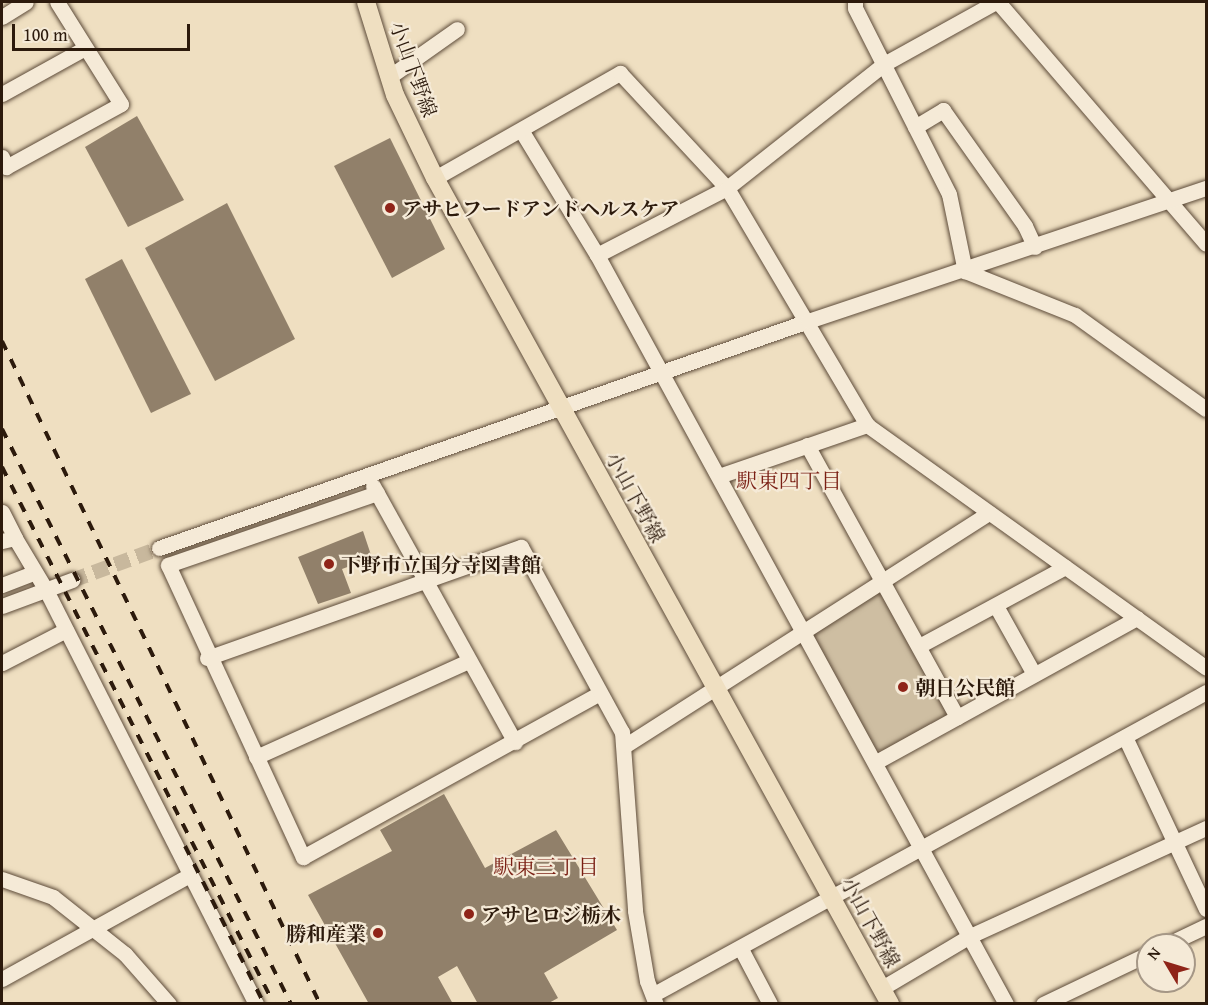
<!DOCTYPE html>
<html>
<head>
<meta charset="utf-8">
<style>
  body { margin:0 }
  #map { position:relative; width:1208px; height:1005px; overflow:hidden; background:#efdfc1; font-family:"Gentium Book Plus","Noto Serif JP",serif }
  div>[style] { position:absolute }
  .green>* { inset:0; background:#cebea2 }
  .building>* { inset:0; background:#91806a }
  .minor-tunnel>* { height:15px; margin-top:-7.5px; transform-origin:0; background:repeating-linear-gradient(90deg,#c8b89d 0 15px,transparent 0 23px) }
  .roads { filter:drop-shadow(0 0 2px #5d4b39) drop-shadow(0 0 2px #5d4b39) }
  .minor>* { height:15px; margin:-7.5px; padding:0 7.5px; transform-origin:7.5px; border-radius:7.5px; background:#f5ead7 }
  .major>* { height:18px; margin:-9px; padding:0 9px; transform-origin:9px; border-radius:9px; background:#efdfc1 }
  .rail>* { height:4px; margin-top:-2px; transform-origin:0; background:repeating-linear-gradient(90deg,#2c1a0c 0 10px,transparent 0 20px) }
  .dots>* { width:16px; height:16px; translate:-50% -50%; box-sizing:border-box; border:3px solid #f5ead7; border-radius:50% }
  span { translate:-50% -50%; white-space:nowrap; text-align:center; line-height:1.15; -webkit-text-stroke:4.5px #f5ead7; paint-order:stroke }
  .street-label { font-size:20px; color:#2c1a0c }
  .poi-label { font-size:20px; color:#2c1a0c; font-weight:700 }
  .left { translate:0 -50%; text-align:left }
  .right { translate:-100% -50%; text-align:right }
  .neighbourhood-label { font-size:21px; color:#7a1f14 }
  .frame { position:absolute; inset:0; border:3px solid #2c1a0c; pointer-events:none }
  .north { position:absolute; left:1136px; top:933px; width:60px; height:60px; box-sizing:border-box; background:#f5ead7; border:2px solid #a59786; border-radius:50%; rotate:308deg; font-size:16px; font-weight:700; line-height:24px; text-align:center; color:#2c1a0c }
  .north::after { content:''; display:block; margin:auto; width:21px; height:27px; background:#8f2418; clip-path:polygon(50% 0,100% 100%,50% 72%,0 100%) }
  .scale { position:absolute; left:12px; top:24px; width:178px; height:27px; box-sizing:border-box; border:3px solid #2c1a0c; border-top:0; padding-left:8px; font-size:18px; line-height:21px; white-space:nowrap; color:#2c1a0c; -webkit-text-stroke:4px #f5ead7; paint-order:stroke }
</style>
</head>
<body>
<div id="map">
  <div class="green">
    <div style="clip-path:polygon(876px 593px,884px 596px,947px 709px,945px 717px,884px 751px,874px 749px,813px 638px,817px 629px)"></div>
  </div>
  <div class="building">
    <div style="clip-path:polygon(137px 116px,184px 200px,128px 227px,85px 147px)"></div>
    <div style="clip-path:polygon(390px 138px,445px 249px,392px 278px,334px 166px)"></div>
    <div style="clip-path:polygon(227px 203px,295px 339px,215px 381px,145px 248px)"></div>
    <div style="clip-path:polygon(122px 259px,191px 394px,151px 413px,85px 279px)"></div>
    <div style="clip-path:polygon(363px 531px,372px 558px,342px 569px,351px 593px,318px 604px,298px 557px)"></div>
    <div style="clip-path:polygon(444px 794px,485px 868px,556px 830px,617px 930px,544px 973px,558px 998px,547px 1004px,478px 1004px,457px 966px,438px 977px,453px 1004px,369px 1004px,308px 895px,392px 851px,380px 830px)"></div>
  </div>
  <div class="minor-tunnel">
    <div style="left:72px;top:580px;width:93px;rotate:-20.2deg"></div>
  </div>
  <div class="roads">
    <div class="minor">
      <div style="left:855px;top:2px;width:6px;rotate:90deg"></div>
      <div style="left:855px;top:8px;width:208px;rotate:63.2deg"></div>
      <div style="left:949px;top:194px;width:79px;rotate:78.3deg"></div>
      <div style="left:965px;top:271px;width:118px;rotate:21.8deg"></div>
      <div style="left:1075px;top:315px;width:161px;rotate:35.7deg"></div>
      <div style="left:998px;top:2px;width:319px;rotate:49.3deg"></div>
      <div style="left:2px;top:17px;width:28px;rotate:-32deg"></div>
      <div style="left:389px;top:77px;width:83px;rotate:-35.2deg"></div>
      <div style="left:2px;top:94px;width:95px;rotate:-29deg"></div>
      <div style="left:915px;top:127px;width:33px;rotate:-31deg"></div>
      <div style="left:943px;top:110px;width:142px;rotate:54.7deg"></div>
      <div style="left:1025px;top:226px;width:23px;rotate:65deg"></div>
      <div style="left:521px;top:130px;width:146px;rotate:58.7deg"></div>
      <div style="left:597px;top:255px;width:853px;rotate:61.36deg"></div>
      <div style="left:2px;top:157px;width:11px;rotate:68deg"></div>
      <div style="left:6px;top:167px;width:131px;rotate:-28.7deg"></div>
      <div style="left:121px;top:104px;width:120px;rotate:-122.1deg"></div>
      <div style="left:435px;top:178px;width:213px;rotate:-29.6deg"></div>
      <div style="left:620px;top:73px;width:157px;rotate:47.1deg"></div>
      <div style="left:727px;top:188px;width:275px;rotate:59.4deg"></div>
      <div style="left:867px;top:425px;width:417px;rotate:35.6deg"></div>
      <div style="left:597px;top:255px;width:146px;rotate:-27.3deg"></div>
      <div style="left:727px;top:188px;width:200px;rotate:-38.3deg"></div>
      <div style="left:884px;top:64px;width:128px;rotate:-29deg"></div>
      <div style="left:807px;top:445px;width:311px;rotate:61.1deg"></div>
      <div style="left:719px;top:476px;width:157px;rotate:-19deg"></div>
      <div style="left:373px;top:486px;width:293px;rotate:61deg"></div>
      <div style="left:377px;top:493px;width:221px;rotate:161deg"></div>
      <div style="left:168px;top:565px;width:322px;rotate:65.2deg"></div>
      <div style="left:303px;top:857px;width:339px;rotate:-28.9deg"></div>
      <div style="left:2px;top:512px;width:29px;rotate:63deg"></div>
      <div style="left:15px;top:538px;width:13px;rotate:167deg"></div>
      <div style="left:15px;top:538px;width:61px;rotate:59.2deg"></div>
      <div style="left:46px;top:590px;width:464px;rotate:63.1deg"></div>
      <div style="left:159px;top:548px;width:688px;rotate:-19.28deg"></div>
      <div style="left:808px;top:321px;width:420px;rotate:-18.5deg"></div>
      <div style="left:2px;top:585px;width:34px;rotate:-21deg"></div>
      <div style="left:2px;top:606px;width:75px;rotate:-20.4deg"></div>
      <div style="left:996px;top:606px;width:78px;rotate:60.8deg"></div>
      <div style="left:919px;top:646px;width:166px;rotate:-28.4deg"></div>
      <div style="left:207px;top:658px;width:333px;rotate:-19.5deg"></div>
      <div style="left:521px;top:547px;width:211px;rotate:61.4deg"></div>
      <div style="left:622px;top:732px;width:179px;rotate:85.8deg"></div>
      <div style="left:635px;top:911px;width:71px;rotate:80.3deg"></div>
      <div style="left:647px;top:981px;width:25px;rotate:69deg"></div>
      <div style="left:2px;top:663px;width:72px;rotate:-27.3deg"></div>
      <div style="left:1125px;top:737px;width:190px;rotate:64.8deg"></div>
      <div style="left:626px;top:745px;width:431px;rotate:-32.6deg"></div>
      <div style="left:256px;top:757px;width:234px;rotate:-24.3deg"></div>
      <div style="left:876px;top:762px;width:298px;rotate:-28.9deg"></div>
      <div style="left:2px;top:879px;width:54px;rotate:19.4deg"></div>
      <div style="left:53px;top:897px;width:92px;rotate:38.4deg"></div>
      <div style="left:125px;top:954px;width:67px;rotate:48.7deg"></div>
      <div style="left:1166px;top:945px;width:44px;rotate:-25.4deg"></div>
      <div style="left:741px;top:949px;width:62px;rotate:62.2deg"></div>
      <div style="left:2px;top:979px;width:213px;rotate:-29deg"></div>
      <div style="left:882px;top:988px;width:102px;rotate:-30.6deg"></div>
      <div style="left:970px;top:936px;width:260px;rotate:-24.6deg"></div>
      <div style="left:654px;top:994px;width:629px;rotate:-28.68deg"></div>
      <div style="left:1043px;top:1004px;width:116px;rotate:-25.5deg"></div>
    </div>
    <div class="major">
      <div style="left:366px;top:2px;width:97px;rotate:72.7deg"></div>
      <div style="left:395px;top:95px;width:92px;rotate:64.3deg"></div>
      <div style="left:435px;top:178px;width:943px;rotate:61.15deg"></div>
    </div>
  </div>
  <div class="rail">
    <div style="left:2px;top:341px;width:735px;rotate:64.38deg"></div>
    <div style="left:2px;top:429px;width:644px;rotate:63.32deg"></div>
    <div style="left:2px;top:467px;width:602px;rotate:63.14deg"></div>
    <div style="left:185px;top:846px;width:177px;rotate:63.4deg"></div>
  </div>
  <div class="dots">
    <div style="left:390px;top:208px;background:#8f2418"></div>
    <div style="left:329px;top:564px;background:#8f2418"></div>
    <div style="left:903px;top:687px;background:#8f2418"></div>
    <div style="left:469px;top:914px;background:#8f2418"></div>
    <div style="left:378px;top:933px;background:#8f2418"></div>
  </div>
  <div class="street-label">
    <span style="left:414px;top:69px;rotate:70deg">小山下野線</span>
    <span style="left:636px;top:497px;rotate:61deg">小山下野線</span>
    <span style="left:871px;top:922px;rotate:61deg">小山下野線</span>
  </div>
  <div class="poi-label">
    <span class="left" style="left:402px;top:208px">アサヒフードアンドヘルスケア</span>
    <span class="left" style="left:341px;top:564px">下野市立国分寺図書館</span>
    <span class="left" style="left:915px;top:687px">朝日公民館</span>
    <span class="left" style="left:481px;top:914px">アサヒロジ栃木</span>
    <span class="right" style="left:366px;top:933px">勝和産業</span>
  </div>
  <div class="neighbourhood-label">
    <span style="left:789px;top:481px">駅東四丁目</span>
    <span style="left:546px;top:867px">駅東三丁目</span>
  </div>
  <div class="frame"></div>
  <div class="north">N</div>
  <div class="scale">100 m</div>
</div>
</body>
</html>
